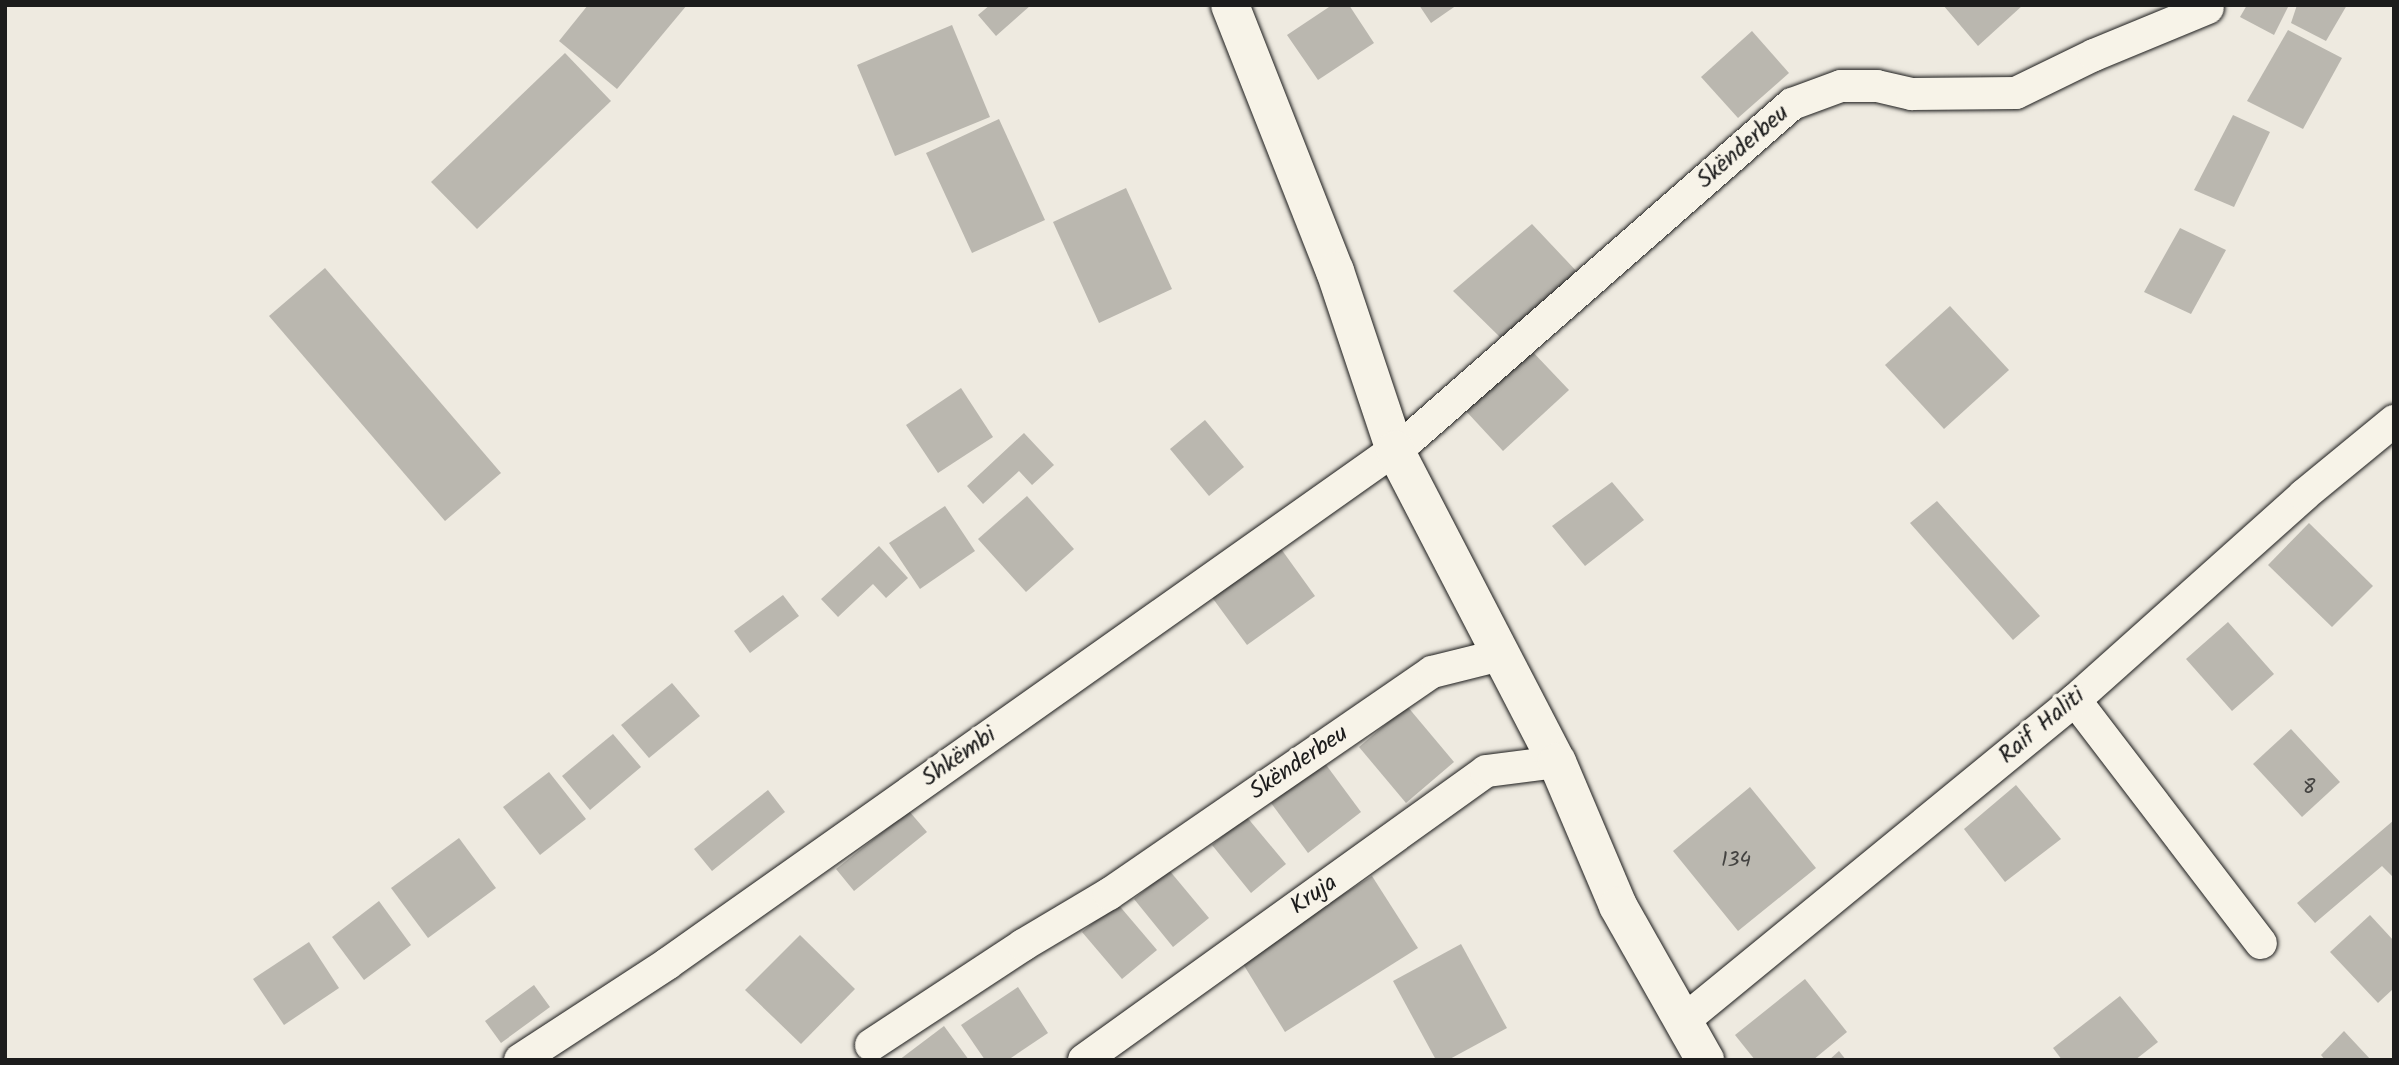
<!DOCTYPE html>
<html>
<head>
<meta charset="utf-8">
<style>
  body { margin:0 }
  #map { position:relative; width:2399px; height:1065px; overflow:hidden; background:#eeeae0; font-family:Kalam,sans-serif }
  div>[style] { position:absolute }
  .building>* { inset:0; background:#bab7af }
  .roads { filter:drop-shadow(0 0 2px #1c1c1c) drop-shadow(0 0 2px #1c1c1c) }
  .street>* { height:32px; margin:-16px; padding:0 16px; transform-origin:16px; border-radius:16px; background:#f7f3e8 }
  .secondary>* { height:38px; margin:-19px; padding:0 19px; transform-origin:19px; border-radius:19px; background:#f7f3e8 }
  span { translate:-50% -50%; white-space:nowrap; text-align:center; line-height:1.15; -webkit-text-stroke:7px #f7f3e8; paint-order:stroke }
  .number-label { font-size:21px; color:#444341 }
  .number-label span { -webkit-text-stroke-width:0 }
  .street-label { font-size:24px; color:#1c1c1c }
  .frame { position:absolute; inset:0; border:7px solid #1c1c1c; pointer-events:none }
</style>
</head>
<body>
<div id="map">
  <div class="building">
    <div style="clip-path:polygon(588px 5px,687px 5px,617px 89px,559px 41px)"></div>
    <div style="clip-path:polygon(990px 5px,1031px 5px,996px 36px,978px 15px)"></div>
    <div style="clip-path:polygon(1332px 5px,1349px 5px,1374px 43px,1318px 80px,1287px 35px)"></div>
    <div style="clip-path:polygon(1419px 5px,1457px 5px,1431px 23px)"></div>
    <div style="clip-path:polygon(1943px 5px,2023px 5px,1978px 46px)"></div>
    <div style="clip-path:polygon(2247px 5px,2289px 5px,2274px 35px,2240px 17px)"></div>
    <div style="clip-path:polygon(2297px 5px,2347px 5px,2326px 41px,2291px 23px)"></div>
    <div style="clip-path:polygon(952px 25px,990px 117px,895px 156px,857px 65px)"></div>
    <div style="clip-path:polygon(2288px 30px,2342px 58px,2303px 129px,2247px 101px)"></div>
    <div style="clip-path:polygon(1752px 31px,1789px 73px,1738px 118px,1701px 77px)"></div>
    <div style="clip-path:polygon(565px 53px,611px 101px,477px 229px,431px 182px)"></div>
    <div style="clip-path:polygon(2233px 115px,2270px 132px,2234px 207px,2194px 190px)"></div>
    <div style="clip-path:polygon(999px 119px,1045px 220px,972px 253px,926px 153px)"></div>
    <div style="clip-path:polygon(1126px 188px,1172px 289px,1099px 323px,1053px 222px)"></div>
    <div style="clip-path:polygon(1532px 224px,1581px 276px,1506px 343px,1453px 291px)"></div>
    <div style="clip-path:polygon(2180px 228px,2226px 250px,2191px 314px,2144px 292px)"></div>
    <div style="clip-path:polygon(325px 268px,501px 473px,445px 521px,269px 316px)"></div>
    <div style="clip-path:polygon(1950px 306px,2009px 370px,1944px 429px,1885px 365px)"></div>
    <div style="clip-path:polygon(1530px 349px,1569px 390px,1503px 451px,1465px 410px)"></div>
    <div style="clip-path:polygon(961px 388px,993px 437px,938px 473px,906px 425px)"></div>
    <div style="clip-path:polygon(1205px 420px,1244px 467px,1209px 496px,1170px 449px)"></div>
    <div style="clip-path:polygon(1024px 433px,1054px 465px,1032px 485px,1019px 471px,983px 504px,967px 486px)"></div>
    <div style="clip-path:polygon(1612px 482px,1644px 520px,1585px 566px,1552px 526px)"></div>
    <div style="clip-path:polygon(1027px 496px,1074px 549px,1026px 592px,978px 539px)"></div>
    <div style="clip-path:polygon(1937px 501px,2040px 616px,2013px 640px,1910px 523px)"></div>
    <div style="clip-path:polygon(945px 506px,975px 551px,920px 589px,889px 543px)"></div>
    <div style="clip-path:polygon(2309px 523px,2373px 586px,2332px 627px,2268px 565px)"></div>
    <div style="clip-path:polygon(879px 546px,908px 578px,886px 598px,873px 584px,838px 617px,821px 599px)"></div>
    <div style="clip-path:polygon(1279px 546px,1315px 596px,1247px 645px,1211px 596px)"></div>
    <div style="clip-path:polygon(783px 595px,799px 616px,750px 653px,734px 631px)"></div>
    <div style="clip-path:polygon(2228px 622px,2274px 674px,2232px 711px,2186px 659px)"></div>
    <div style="clip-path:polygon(672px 683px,700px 716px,649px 758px,621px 725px)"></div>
    <div style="clip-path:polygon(1407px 706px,1454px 762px,1406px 803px,1359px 747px)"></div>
    <div style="clip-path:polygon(2291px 729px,2340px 782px,2302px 817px,2253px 764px)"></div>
    <div style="clip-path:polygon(613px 734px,641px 767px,590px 810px,562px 776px)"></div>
    <div style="clip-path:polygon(1324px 762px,1361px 812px,1308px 853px,1271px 803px)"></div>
    <div style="clip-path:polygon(549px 772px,586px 819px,540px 855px,503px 807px)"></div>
    <div style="clip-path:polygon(2016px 785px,2061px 839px,2005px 882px,1964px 829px)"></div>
    <div style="clip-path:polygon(1750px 787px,1816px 868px,1738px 931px,1673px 851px)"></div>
    <div style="clip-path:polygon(768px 790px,785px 812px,712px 871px,694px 849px)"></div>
    <div style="clip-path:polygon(909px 811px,927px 832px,854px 891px,836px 869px)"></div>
    <div style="clip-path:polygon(1246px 816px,1286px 864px,1251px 893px,1212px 845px)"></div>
    <div style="clip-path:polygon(2394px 820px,2394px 878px,2382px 866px,2315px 923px,2297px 903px)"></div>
    <div style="clip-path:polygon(459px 838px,496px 888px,428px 938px,391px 888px)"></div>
    <div style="clip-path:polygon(1169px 870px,1209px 918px,1173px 947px,1134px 899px)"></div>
    <div style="clip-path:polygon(1372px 876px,1418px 948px,1285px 1032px,1240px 959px)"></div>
    <div style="clip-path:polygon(379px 901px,411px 945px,364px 980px,332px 937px)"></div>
    <div style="clip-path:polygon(1117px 903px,1157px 950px,1122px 979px,1082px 932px)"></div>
    <div style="clip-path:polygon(2370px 915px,2394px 941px,2394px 988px,2378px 1003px,2330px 952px)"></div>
    <div style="clip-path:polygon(800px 935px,855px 989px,801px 1044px,745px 990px)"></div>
    <div style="clip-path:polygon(309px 942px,339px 988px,284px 1025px,253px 979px)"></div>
    <div style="clip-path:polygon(1461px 944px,1507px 1028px,1448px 1060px,1436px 1060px,1393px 981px)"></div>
    <div style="clip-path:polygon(1805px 979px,1847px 1032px,1813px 1060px,1755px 1060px,1735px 1035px)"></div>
    <div style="clip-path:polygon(534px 985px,550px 1007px,501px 1043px,485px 1021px)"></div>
    <div style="clip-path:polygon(1018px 987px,1048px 1033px,1008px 1060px,985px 1060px,961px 1025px)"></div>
    <div style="clip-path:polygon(2120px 996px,2158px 1042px,2135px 1060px,2062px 1060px,2053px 1048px)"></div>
    <div style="clip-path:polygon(944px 1026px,969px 1060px,899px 1060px)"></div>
    <div style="clip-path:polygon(2344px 1031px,2371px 1060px,2325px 1060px,2321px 1055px)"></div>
    <div style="clip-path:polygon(1839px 1051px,1846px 1060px,1829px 1060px)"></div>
  </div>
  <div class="roads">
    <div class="street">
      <div style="left:2075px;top:700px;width:306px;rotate:52.6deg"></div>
      <div style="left:1682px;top:1022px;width:508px;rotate:-39.33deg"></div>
      <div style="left:2075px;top:700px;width:307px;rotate:-41.8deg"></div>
      <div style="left:2304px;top:495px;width:117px;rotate:-39.4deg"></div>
      <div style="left:871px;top:1045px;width:182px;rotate:-33.3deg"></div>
      <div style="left:1023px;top:945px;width:100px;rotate:-30.7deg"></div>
      <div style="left:1109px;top:894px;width:392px;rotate:-34.5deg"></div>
      <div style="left:1432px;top:672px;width:70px;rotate:-14deg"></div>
      <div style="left:520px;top:1060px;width:176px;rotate:-33.1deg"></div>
      <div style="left:667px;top:964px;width:911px;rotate:-35.26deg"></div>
      <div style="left:1411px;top:438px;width:507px;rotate:-41.24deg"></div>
      <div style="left:1792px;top:104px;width:52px;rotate:-20.2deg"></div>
      <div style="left:1841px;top:86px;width:36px"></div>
      <div style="left:1877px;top:86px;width:36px;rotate:13deg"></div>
      <div style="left:1912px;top:94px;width:104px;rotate:-0.6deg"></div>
      <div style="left:2016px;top:93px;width:87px;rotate:-26deg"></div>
      <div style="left:2094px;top:55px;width:123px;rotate:-22.4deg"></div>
      <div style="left:1084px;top:1060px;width:495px;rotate:-35.7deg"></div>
      <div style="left:1486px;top:771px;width:72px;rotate:-7.2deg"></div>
    </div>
    <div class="secondary">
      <div style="left:1230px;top:5px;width:286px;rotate:68.5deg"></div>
      <div style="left:1335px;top:271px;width:189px;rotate:71.5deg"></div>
      <div style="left:1395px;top:450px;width:352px;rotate:62.6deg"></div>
      <div style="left:1557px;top:762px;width:156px;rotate:67deg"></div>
      <div style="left:1618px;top:906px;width:177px;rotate:60.5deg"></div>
    </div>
  </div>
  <div class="number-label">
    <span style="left:2309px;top:788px">8</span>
    <span style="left:1736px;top:861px">134</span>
  </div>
  <div class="street-label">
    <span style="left:1743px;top:147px;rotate:-41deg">Skënderbeu</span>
    <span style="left:2042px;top:726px;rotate:-40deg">Raif Haliti</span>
    <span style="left:959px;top:757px;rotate:-35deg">Shkëmbi</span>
    <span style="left:1299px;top:763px;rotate:-34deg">Skënderbeu</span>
    <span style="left:1314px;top:895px;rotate:-35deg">Kruja</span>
  </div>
  <div class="frame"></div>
</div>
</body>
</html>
